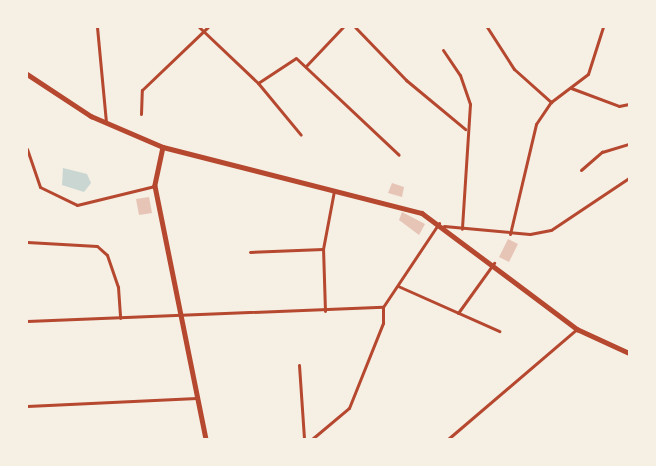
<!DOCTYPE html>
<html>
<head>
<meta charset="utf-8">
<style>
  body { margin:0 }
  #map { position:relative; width:656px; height:466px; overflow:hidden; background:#f6efe4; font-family:"PT Sans",sans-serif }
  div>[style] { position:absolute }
  .water>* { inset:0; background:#c9d6d2 }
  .building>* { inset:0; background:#e6c5b7 }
  .minor>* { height:3px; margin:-1.5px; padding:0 1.5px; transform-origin:1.5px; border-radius:1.5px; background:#b5482f }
  .secondary>* { height:4.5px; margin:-2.25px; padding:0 2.25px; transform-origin:2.25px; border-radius:2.25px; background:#b5482f }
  span { translate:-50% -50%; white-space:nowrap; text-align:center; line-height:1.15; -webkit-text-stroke:4.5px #f6efe4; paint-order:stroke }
  .frame { position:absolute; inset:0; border:28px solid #f6efe4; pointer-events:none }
</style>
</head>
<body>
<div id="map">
  <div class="water">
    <div style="clip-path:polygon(63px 168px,87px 174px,91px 183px,84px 192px,62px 185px)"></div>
  </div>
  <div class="building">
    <div style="clip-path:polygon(392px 183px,404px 187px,402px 197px,388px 193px)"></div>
    <div style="clip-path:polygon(149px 197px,152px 213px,139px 215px,136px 199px)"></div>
    <div style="clip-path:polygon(402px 212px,425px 224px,419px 235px,399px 220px)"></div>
    <div style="clip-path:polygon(508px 239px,518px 244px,509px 262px,499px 257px)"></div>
  </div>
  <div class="minor">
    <div style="left:97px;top:27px;width:95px;rotate:84.6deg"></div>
    <div style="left:199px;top:27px;width:81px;rotate:43.5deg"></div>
    <div style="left:258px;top:83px;width:67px;rotate:50.4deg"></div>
    <div style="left:355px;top:27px;width:74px;rotate:46.1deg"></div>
    <div style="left:406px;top:80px;width:77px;rotate:39.7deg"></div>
    <div style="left:487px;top:27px;width:50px;rotate:57.3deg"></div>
    <div style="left:514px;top:69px;width:50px;rotate:41.7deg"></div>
    <div style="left:443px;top:50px;width:30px;rotate:56deg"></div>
    <div style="left:460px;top:75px;width:31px;rotate:71deg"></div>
    <div style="left:470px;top:104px;width:125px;rotate:93.7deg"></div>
    <div style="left:306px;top:66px;width:54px;rotate:-46.5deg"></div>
    <div style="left:258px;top:83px;width:45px;rotate:-33.3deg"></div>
    <div style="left:296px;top:58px;width:141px;rotate:43.3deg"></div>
    <div style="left:571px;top:88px;width:51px;rotate:20.6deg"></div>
    <div style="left:619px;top:106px;width:10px;rotate:-11deg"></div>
    <div style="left:141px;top:114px;width:24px;rotate:-88deg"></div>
    <div style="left:142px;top:90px;width:91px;rotate:-43.7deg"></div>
    <div style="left:27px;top:149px;width:40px;rotate:71.1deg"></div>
    <div style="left:40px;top:187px;width:41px;rotate:25.9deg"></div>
    <div style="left:77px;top:205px;width:80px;rotate:-13.7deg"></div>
    <div style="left:581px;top:170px;width:28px;rotate:-41deg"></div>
    <div style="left:602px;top:152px;width:28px;rotate:-17deg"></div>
    <div style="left:444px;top:226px;width:86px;rotate:5.3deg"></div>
    <div style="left:530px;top:234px;width:21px;rotate:-11deg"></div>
    <div style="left:551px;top:230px;width:94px;rotate:-33.7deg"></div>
    <div style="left:510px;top:234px;width:113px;rotate:-76.7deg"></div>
    <div style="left:536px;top:124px;width:27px;rotate:-56deg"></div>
    <div style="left:551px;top:102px;width:46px;rotate:-37.1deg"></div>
    <div style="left:588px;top:74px;width:49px;rotate:-72.3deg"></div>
    <div style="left:27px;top:242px;width:70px;rotate:3.3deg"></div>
    <div style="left:97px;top:246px;width:13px;rotate:42deg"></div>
    <div style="left:107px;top:255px;width:34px;rotate:71deg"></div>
    <div style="left:118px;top:287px;width:31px;rotate:86deg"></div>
    <div style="left:250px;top:252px;width:73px;rotate:-2.4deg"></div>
    <div style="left:398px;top:286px;width:111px;rotate:24deg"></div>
    <div style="left:325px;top:311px;width:62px;rotate:-91.8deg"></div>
    <div style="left:323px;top:249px;width:59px;rotate:-79.3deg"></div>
    <div style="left:458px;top:313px;width:62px;rotate:-54.2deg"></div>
    <div style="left:27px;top:321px;width:356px;rotate:-2.3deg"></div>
    <div style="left:299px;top:365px;width:74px;rotate:86.1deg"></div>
    <div style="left:27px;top:406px;width:170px;rotate:-2.7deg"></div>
    <div style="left:312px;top:439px;width:48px;rotate:-40deg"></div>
    <div style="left:349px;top:408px;width:92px;rotate:-68.2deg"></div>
    <div style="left:383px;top:323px;width:16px;rotate:-90deg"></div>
    <div style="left:383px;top:307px;width:101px;rotate:-56.3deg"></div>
    <div style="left:448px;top:439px;width:170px;rotate:-40.5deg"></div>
  </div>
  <div class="secondary">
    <div style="left:27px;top:74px;width:77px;rotate:33.3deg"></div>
    <div style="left:91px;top:116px;width:78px;rotate:23.3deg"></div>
    <div style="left:163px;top:147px;width:267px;rotate:14.3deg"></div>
    <div style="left:422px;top:213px;width:194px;rotate:36.8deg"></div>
    <div style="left:577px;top:329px;width:57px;rotate:24.8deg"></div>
    <div style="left:163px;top:147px;width:40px;rotate:102deg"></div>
    <div style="left:155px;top:186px;width:258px;rotate:78.6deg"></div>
  </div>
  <div class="frame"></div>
</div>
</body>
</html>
